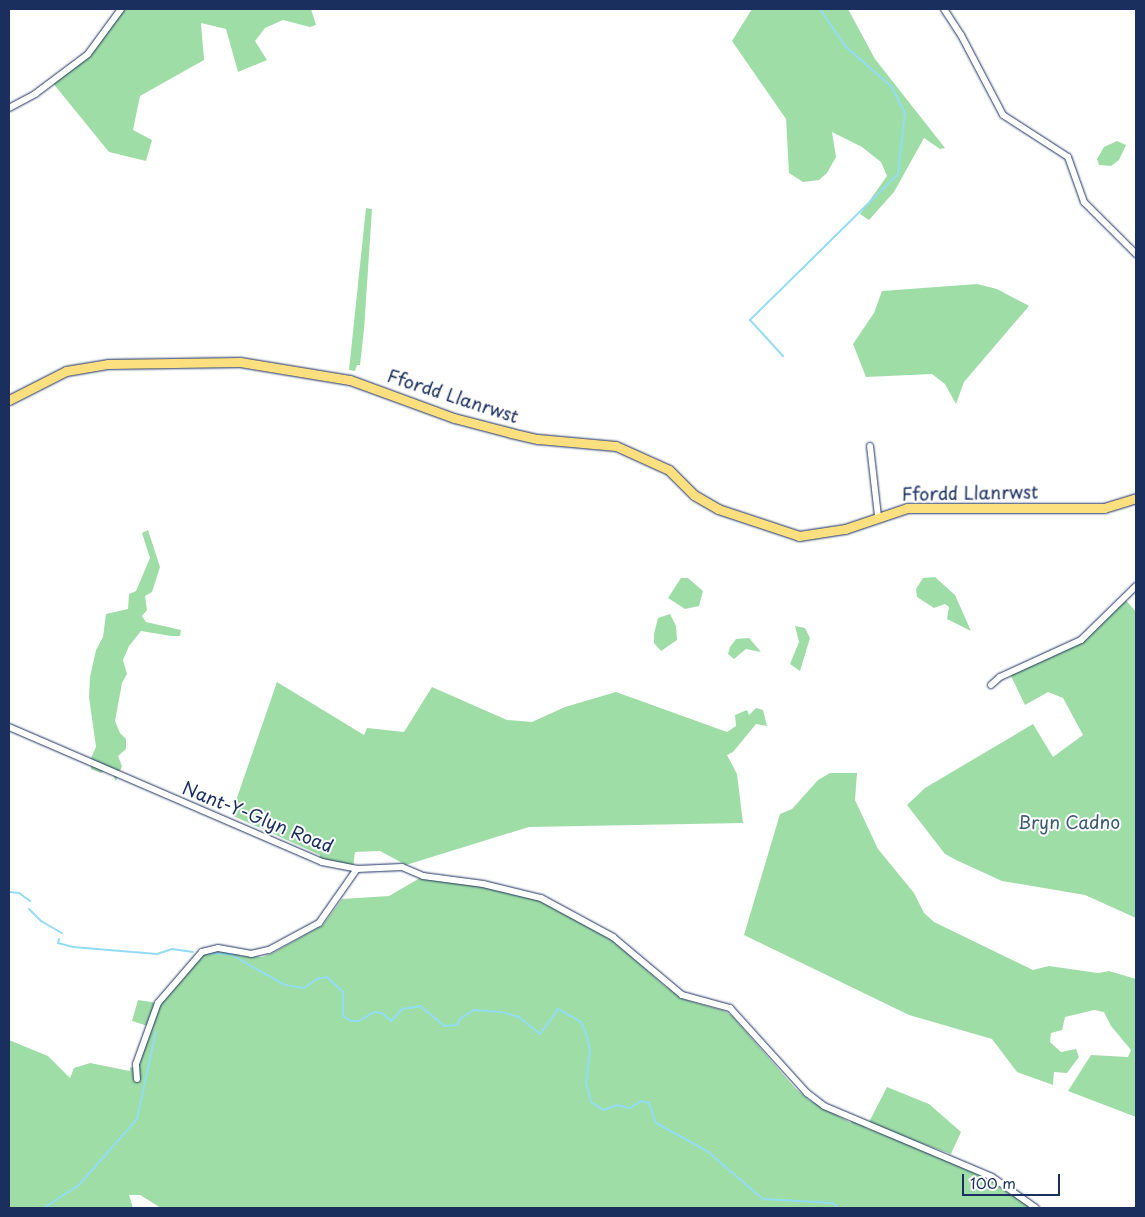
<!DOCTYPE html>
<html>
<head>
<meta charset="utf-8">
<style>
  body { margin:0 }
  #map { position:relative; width:1145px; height:1217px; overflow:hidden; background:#fff; font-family:"Playpen Sans",sans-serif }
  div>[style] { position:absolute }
  .green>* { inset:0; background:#9fdda6 }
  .stream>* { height:2px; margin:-1px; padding:0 1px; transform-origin:1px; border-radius:1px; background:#93dcf4 }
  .roads { filter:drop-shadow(0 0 1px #1b2f5e) drop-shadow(0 0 1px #1b2f5e) }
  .minor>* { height:6px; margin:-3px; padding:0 3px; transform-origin:3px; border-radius:3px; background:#fff }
  .major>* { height:9px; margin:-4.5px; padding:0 4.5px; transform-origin:4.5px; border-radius:4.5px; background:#fce080 }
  span { translate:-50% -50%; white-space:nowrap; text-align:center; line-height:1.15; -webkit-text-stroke:4px #fff; paint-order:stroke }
  .street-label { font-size:18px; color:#1b2f5e }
  .park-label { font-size:18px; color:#3c5a70 }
  .frame { position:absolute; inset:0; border:10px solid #1b2f5e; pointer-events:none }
  .scale { position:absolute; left:962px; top:1174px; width:98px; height:22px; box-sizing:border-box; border:2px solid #1b2f5e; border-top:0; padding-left:6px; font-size:15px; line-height:18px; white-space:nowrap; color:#1b2f5e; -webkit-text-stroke:4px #fff; paint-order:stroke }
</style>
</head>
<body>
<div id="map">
  <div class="green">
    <div style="clip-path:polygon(121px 9px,311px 9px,316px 25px,310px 27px,283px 20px,265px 28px,255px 41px,267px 60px,238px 72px,226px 29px,201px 23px,204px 60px,140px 96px,133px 130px,152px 140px,146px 161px,109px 152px,52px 82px,88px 54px)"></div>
    <div style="clip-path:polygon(752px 9px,848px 9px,875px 59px,945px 148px,940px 149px,924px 138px,894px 192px,869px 220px,860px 214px,887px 176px,881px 162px,862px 147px,832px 132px,836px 157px,827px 173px,819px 180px,803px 182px,789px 173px,786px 119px,732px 41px)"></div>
    <div style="clip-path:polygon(1117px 141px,1126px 145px,1119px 160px,1111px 166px,1099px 165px,1097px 159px,1104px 147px)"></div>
    <div style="clip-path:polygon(366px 208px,372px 209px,364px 330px,360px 365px,357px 365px,355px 371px,349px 370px)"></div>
    <div style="clip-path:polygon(977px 284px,997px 289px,1029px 306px,964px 382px,956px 404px,945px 384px,932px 374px,866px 377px,853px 344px,874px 313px,882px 291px)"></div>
    <div style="clip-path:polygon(148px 530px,160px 567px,152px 592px,145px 596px,147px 610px,142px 616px,146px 622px,181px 630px,180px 636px,171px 636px,141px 631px,129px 646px,123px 660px,127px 674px,122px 683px,115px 721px,120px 733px,126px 739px,126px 749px,118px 756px,122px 766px,116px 781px,109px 768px,101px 773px,91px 769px,91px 758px,96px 747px,89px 697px,90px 677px,96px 650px,103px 637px,106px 614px,128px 609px,129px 594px,136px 591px,150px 558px,142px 533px)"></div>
    <div style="clip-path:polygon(935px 577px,955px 595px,971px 631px,947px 619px,949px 607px,945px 604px,934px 608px,917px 597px,916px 589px,923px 578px)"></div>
    <div style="clip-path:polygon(681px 578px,688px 578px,703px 591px,699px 606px,685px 609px,668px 598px)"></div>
    <div style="clip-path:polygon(1124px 598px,1136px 612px,1136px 918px,1085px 895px,1002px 881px,956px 860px,945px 854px,907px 805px,925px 788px,1033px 724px,1053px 757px,1083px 735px,1063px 698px,1048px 692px,1025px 705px,1010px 674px,1081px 640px)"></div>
    <div style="clip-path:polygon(670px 614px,676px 626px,677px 640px,661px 651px,654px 643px,654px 634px,658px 618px)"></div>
    <div style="clip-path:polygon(795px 626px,805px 628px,810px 638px,800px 671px,790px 664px,799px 642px)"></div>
    <div style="clip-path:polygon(749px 638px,761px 652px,746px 649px,734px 659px,728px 654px,730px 647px,736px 639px)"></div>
    <div style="clip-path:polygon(277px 682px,364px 735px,367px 728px,404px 732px,432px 687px,507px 720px,532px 722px,565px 707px,616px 692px,727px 732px,736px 726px,735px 715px,747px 710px,749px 715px,756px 708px,763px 710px,767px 726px,756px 724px,733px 752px,727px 755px,737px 774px,743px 823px,529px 827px,406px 865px,380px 851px,355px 852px,353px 868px,318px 860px,320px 855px,231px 815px)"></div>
    <div style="clip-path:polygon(830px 773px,857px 773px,855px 800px,878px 849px,914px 893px,924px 913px,934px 922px,1033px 970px,1049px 966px,1098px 973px,1109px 971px,1136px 979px,1136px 1117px,1068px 1091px,1091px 1055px,1128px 1057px,1131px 1050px,1111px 1026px,1104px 1012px,1094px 1010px,1065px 1017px,1062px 1030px,1051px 1033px,1050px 1042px,1061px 1052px,1076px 1049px,1079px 1057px,1067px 1073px,1054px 1072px,1053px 1085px,1017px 1072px,992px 1039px,909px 1015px,744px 935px,780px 814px,792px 809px,818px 780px)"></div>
    <div style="clip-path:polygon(420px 878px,486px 887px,538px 900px,611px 939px,666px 987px,689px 1001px,725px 1011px,732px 1016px,795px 1088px,809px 1100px,851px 1123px,851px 1119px,867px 1126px,887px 1087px,929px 1104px,961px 1132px,951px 1154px,882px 1129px,867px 1126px,866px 1128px,972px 1169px,1000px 1185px,999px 1187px,1032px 1208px,161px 1208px,140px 1195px,129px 1195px,133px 1208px,9px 1208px,9px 1040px,48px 1056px,70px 1078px,74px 1068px,90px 1063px,130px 1071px,130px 1067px,135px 1069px,151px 1027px,132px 1021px,138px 1000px,158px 1003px,202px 952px,209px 948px,234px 951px,241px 956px,262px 957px,273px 953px,323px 925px,342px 899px,389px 896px)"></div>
  </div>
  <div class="stream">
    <div style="left:783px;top:356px;width:49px;rotate:-132.5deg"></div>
    <div style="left:750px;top:320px;width:208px;rotate:-44.6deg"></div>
    <div style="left:898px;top:174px;width:61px;rotate:-83.5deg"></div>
    <div style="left:905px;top:113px;width:30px;rotate:-117deg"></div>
    <div style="left:891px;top:86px;width:61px;rotate:-139deg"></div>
    <div style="left:845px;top:46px;width:45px;rotate:-124deg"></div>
    <div style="left:9px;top:892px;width:10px;rotate:6deg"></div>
    <div style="left:19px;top:893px;width:14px;rotate:36deg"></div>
    <div style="left:29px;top:909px;width:17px;rotate:45deg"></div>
    <div style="left:41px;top:921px;width:24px;rotate:30deg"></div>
    <div style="left:59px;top:939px;width:4px;rotate:104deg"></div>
    <div style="left:58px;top:943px;width:16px;rotate:15deg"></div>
    <div style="left:73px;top:947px;width:84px;rotate:4.8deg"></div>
    <div style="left:157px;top:954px;width:16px;rotate:-18deg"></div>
    <div style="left:172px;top:949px;width:21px;rotate:8deg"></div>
    <div style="left:208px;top:953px;width:22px;rotate:3deg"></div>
    <div style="left:230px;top:954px;width:63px;rotate:29.4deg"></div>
    <div style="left:285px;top:985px;width:19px;rotate:9deg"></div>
    <div style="left:304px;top:988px;width:16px;rotate:-35deg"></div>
    <div style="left:317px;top:979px;width:10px;rotate:-11deg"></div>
    <div style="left:327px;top:977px;width:22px;rotate:43deg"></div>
    <div style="left:343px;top:992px;width:24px;rotate:90deg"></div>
    <div style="left:343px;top:1016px;width:9px;rotate:32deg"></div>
    <div style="left:351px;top:1021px;width:8px"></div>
    <div style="left:359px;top:1021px;width:17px;rotate:-31deg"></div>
    <div style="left:374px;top:1012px;width:8px;rotate:7deg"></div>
    <div style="left:382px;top:1013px;width:12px;rotate:42deg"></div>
    <div style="left:391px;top:1021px;width:16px;rotate:-47deg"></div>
    <div style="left:402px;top:1009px;width:18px;rotate:-9deg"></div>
    <div style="left:420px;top:1006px;width:32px;rotate:39deg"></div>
    <div style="left:445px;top:1026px;width:12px;rotate:-5deg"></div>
    <div style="left:457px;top:1025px;width:7px;rotate:-63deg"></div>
    <div style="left:460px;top:1019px;width:17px;rotate:-33deg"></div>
    <div style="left:474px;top:1010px;width:28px;rotate:4deg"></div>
    <div style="left:502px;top:1012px;width:18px;rotate:16deg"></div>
    <div style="left:519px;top:1017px;width:27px;rotate:39deg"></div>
    <div style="left:540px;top:1034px;width:31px;rotate:-54deg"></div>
    <div style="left:558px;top:1009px;width:26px;rotate:29deg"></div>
    <div style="left:581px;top:1022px;width:12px;rotate:66deg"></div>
    <div style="left:586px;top:1033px;width:17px;rotate:77deg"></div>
    <div style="left:590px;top:1050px;width:33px;rotate:97deg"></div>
    <div style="left:586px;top:1083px;width:20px;rotate:75deg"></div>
    <div style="left:591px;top:1102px;width:15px;rotate:32deg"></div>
    <div style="left:604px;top:1110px;width:14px;rotate:-21deg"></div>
    <div style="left:617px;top:1105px;width:13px;rotate:13deg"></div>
    <div style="left:630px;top:1108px;width:13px;rotate:-32deg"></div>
    <div style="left:641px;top:1101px;width:8px;rotate:14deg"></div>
    <div style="left:649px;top:1103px;width:21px;rotate:71deg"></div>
    <div style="left:656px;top:1123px;width:58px;rotate:28.8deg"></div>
    <div style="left:707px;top:1151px;width:74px;rotate:40.6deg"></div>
    <div style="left:763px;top:1199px;width:70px;rotate:3.3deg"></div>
    <div style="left:833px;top:1203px;width:7px;rotate:45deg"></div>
    <div style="left:44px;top:1208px;width:42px;rotate:-33.3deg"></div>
    <div style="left:79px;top:1185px;width:88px;rotate:-48.7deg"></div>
    <div style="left:137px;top:1119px;width:89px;rotate:-77.7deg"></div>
  </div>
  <div class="roads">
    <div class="minor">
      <div style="left:944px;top:9px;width:31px;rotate:57deg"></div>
      <div style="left:961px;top:35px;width:90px;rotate:62.3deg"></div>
      <div style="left:1003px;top:115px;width:77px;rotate:32.9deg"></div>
      <div style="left:1068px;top:157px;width:48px;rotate:70.4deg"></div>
      <div style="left:1084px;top:202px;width:74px;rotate:45deg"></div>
      <div style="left:9px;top:108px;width:30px;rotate:-28deg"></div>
      <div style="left:35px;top:94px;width:66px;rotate:-37deg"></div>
      <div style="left:88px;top:54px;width:56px;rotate:-53.7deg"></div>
      <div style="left:870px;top:446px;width:70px;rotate:83.5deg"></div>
      <div style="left:991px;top:685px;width:12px;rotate:-42deg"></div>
      <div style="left:1000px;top:677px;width:89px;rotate:-24.6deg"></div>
      <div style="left:1081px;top:640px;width:77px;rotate:-44.5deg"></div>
      <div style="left:9px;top:727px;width:341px;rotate:23.3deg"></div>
      <div style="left:322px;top:862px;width:36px;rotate:11deg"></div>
      <div style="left:357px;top:869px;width:45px;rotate:-2.5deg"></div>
      <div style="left:402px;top:867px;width:23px;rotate:23deg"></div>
      <div style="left:423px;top:876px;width:61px;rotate:7.6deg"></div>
      <div style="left:483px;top:884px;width:60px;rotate:13.6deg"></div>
      <div style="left:541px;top:898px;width:82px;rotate:28.4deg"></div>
      <div style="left:613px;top:937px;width:90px;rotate:40deg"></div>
      <div style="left:682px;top:995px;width:50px;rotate:15.2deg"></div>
      <div style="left:730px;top:1008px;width:115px;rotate:47.8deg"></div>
      <div style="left:807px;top:1093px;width:21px;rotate:37deg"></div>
      <div style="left:824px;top:1106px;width:182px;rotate:22.9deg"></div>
      <div style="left:992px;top:1177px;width:54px;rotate:35.2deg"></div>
      <div style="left:137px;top:1079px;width:15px;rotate:-94deg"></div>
      <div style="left:136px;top:1064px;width:65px;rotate:-70.2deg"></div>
      <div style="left:158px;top:1003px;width:67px;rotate:-49.2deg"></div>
      <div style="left:202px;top:952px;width:16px;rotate:-14deg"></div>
      <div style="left:218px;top:948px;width:34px;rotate:10deg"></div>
      <div style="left:251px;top:954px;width:18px;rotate:-13deg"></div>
      <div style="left:269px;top:950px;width:57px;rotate:-28.4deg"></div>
      <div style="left:319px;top:923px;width:66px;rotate:-54.9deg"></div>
    </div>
    <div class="major">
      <div style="left:9px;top:400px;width:64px;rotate:-27deg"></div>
      <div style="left:66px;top:371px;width:43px;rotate:-9.5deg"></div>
      <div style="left:108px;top:364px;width:132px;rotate:-0.9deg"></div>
      <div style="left:240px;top:362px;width:111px;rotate:9.3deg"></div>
      <div style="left:350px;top:380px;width:111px;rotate:20.1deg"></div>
      <div style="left:454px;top:418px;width:59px;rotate:14.7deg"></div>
      <div style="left:511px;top:433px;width:28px;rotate:13deg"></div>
      <div style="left:538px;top:439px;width:78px;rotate:5.1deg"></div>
      <div style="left:616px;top:446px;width:58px;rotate:24.4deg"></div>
      <div style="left:669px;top:470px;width:35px;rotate:45deg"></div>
      <div style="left:694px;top:495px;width:28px;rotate:30deg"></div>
      <div style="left:718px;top:509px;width:85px;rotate:18.4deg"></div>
      <div style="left:799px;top:536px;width:47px;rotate:-8.7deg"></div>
      <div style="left:845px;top:529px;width:65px;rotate:-18.7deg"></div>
      <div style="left:907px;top:508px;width:197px"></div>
      <div style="left:1104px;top:508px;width:34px;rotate:-17deg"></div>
    </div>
  </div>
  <div class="street-label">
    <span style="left:453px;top:396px;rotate:18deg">Ffordd Llanrwst</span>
    <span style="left:970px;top:493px;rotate:-1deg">Ffordd Llanrwst</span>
    <span style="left:258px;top:817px;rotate:22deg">Nant-Y-Glyn Road</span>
  </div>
  <div class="park-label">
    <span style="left:1069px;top:822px">Bryn Cadno</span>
  </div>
  <div class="frame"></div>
  <div class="scale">100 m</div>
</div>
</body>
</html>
